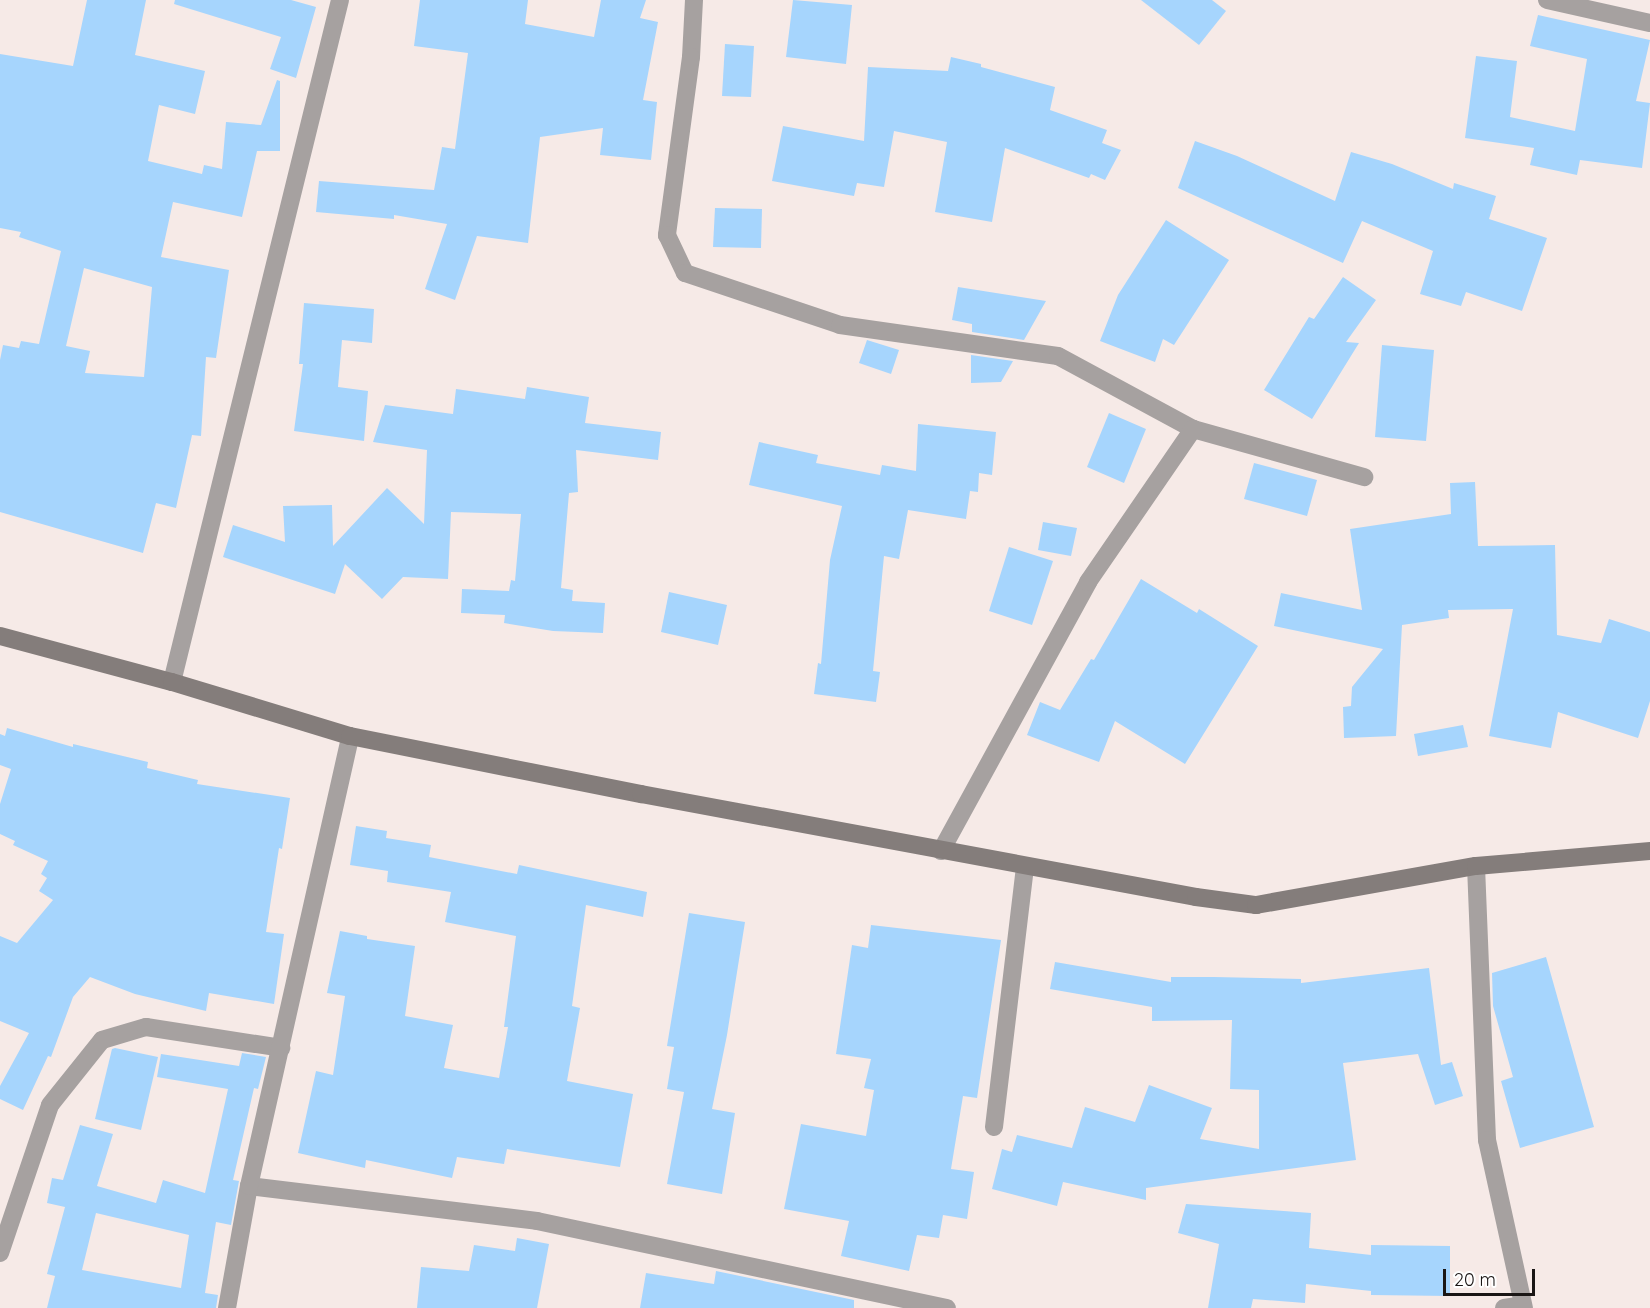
<!DOCTYPE html>
<html>
<head>
<meta charset="utf-8">
<style>
  body { margin:0 }
  #map { position:relative; width:1650px; height:1308px; overflow:hidden; background:#f6eae7; font-family:Quicksand,sans-serif }
  div>[style] { position:absolute }
  .building>* { inset:0; background:#a6d5fd }
  .street>* { height:18px; margin:-9px; padding:0 9px; transform-origin:9px; border-radius:9px; background:#a6a1a0 }
  .secondary>* { height:18px; margin:-9px; padding:0 9px; transform-origin:9px; border-radius:9px; background:#847d7b }
  span { translate:-50% -50%; white-space:nowrap; text-align:center; line-height:1.15; -webkit-text-stroke:5px #fff; paint-order:stroke }
  .scale { position:absolute; left:1443px; top:1269px; width:92px; height:27px; box-sizing:border-box; border:3px solid #1a1615; border-top:0; padding-left:8px; font-size:18px; line-height:21px; white-space:nowrap; color:#1a1615; -webkit-text-stroke:4px #fff; paint-order:stroke }
</style>
</head>
<body>
<div id="map">
  <div class="building">
    <div style="clip-path:polygon(evenodd,87px 0,146px 0,135px 55px,205px 71px,195px 114px,159px 105px,148px 161px,202px 174px,204px 165px,222px 169px,226px 122px,261px 125px,277px 80px,280px 81px,280px 151px,257px 151px,242px 217px,173px 202px,161px 257px,229px 270px,216px 358px,206px 357px,201px 436px,192px 435px,176px 508px,156px 503px,143px 553px,0 512px,0 360px,3px 345px,19px 348px,21px 341px,39px 344px,61px 251px,19px 237px,21px 232px,0 228px,0 54px,73px 66px,87px 0,84px 268px,152px 287px,144px 377px,85px 373px,90px 351px,66px 346px,84px 268px)"></div>
    <div style="clip-path:polygon(175px 0,291px 0,316px 7px,296px 78px,270px 69px,281px 37px,174px 4px)"></div>
    <div style="clip-path:polygon(420px 0,528px 0,525px 24px,594px 37px,601px 0,646px 0,640px 18px,658px 22px,643px 100px,657px 102px,651px 160px,600px 155px,603px 128px,540px 137px,528px 243px,477px 236px,455px 300px,425px 289px,447px 224px,394px 215px,394px 219px,316px 212px,319px 181px,434px 190px,442px 147px,455px 149px,468px 53px,414px 46px)"></div>
    <div style="clip-path:polygon(793px 0,852px 5px,846px 64px,786px 57px)"></div>
    <div style="clip-path:polygon(1141px 0,1212px 0,1226px 11px,1199px 45px)"></div>
    <div style="clip-path:polygon(1538px 15px,1650px 40px,1636px 101px,1650px 103px,1642px 168px,1580px 160px,1577px 175px,1530px 165px,1534px 148px,1465px 138px,1476px 56px,1517px 61px,1510px 117px,1575px 131px,1587px 59px,1530px 46px)"></div>
    <div style="clip-path:polygon(725px 44px,754px 46px,751px 97px,722px 96px)"></div>
    <div style="clip-path:polygon(951px 57px,981px 64px,981px 67px,1055px 87px,1050px 110px,1107px 130px,1102px 143px,1121px 150px,1105px 180px,1091px 174px,1089px 178px,1005px 148px,992px 222px,935px 212px,947px 142px,894px 131px,884px 187px,857px 183px,854px 196px,772px 181px,783px 126px,864px 141px,868px 67px,948px 71px)"></div>
    <div style="clip-path:polygon(1195px 141px,1237px 156px,1335px 201px,1351px 152px,1392px 164px,1453px 189px,1454px 183px,1496px 196px,1489px 219px,1547px 238px,1522px 311px,1466px 292px,1461px 306px,1420px 294px,1433px 251px,1362px 221px,1343px 263px,1178px 188px)"></div>
    <div style="clip-path:polygon(715px 208px,762px 209px,761px 248px,713px 247px)"></div>
    <div style="clip-path:polygon(1166px 220px,1229px 260px,1174px 345px,1163px 339px,1155px 362px,1100px 341px,1118px 295px)"></div>
    <div style="clip-path:polygon(1343px 277px,1376px 300px,1346px 342px,1359px 343px,1312px 419px,1264px 390px,1309px 317px,1314px 319px)"></div>
    <div style="clip-path:polygon(958px 287px,1046px 301px,1024px 340px,972px 332px,972px 324px,952px 320px)"></div>
    <div style="clip-path:polygon(304px 303px,374px 309px,372px 343px,342px 340px,338px 387px,368px 391px,364px 441px,294px 431px,303px 364px,299px 364px)"></div>
    <div style="clip-path:polygon(867px 340px,899px 350px,891px 374px,859px 363px)"></div>
    <div style="clip-path:polygon(1382px 345px,1434px 350px,1426px 441px,1375px 437px)"></div>
    <div style="clip-path:polygon(971px 355px,1013px 361px,1001px 382px,971px 383px)"></div>
    <div style="clip-path:polygon(527px 387px,589px 397px,585px 423px,661px 432px,658px 460px,576px 450px,578px 492px,569px 493px,561px 588px,573px 590px,572px 601px,605px 603px,603px 633px,553px 631px,504px 623px,505px 615px,461px 613px,462px 589px,509px 591px,511px 580px,515px 581px,521px 514px,451px 512px,448px 579px,403px 577px,382px 599px,345px 564px,335px 594px,223px 557px,233px 525px,285px 542px,283px 506px,332px 505px,333px 546px,387px 488px,424px 524px,427px 450px,373px 442px,385px 405px,453px 414px,456px 389px,525px 399px)"></div>
    <div style="clip-path:polygon(1109px 413px,1146px 429px,1124px 483px,1087px 467px)"></div>
    <div style="clip-path:polygon(918px 424px,996px 432px,992px 475px,979px 473px,978px 492px,970px 491px,966px 519px,908px 510px,899px 559px,884px 556px,873px 671px,880px 672px,876px 702px,814px 694px,818px 663px,821px 664px,830px 560px,842px 506px,749px 485px,759px 442px,818px 455px,816px 463px,880px 475px,882px 465px,916px 471px)"></div>
    <div style="clip-path:polygon(1254px 463px,1317px 480px,1307px 516px,1244px 499px)"></div>
    <div style="clip-path:polygon(1475px 482px,1478px 546px,1555px 545px,1557px 635px,1601px 643px,1609px 619px,1650px 632px,1650px 701px,1638px 738px,1558px 712px,1551px 748px,1489px 736px,1513px 609px,1448px 610px,1449px 618px,1402px 625px,1396px 736px,1344px 738px,1343px 707px,1351px 706px,1352px 687px,1383px 649px,1274px 626px,1281px 593px,1362px 610px,1350px 529px,1451px 514px,1450px 483px)"></div>
    <div style="clip-path:polygon(1043px 522px,1077px 528px,1071px 556px,1038px 550px)"></div>
    <div style="clip-path:polygon(1009px 547px,1053px 561px,1032px 625px,989px 611px)"></div>
    <div style="clip-path:polygon(1141px 579px,1197px 613px,1199px 609px,1258px 646px,1185px 764px,1115px 721px,1099px 762px,1027px 735px,1040px 702px,1060px 710px,1091px 659px,1094px 660px)"></div>
    <div style="clip-path:polygon(669px 592px,727px 605px,718px 645px,661px 632px)"></div>
    <div style="clip-path:polygon(1463px 725px,1468px 747px,1418px 756px,1414px 734px)"></div>
    <div style="clip-path:polygon(7px 728px,73px 747px,73px 744px,148px 762px,147px 768px,198px 780px,197px 784px,290px 798px,282px 849px,279px 848px,266px 932px,284px 934px,274px 1004px,209px 993px,206px 1011px,135px 994px,90px 977px,73px 997px,51px 1057px,48px 1056px,23px 1110px,0 1099px,0 1086px,29px 1033px,0 1021px,0 936px,17px 943px,53px 900px,39px 891px,47px 878px,41px 874px,48px 861px,13px 845px,15px 841px,0 834px,0 804px,11px 769px,0 765px,0 734px,5px 736px)"></div>
    <div style="clip-path:polygon(356px 826px,387px 831px,386px 838px,431px 845px,429px 857px,517px 874px,519px 865px,647px 892px,643px 917px,586px 905px,572px 1006px,580px 1008px,567px 1081px,633px 1094px,620px 1167px,507px 1149px,504px 1164px,457px 1157px,452px 1178px,366px 1160px,365px 1168px,298px 1153px,316px 1071px,333px 1075px,345px 996px,327px 993px,340px 931px,367px 936px,367px 939px,415px 946px,405px 1016px,453px 1025px,444px 1068px,499px 1078px,508px 1027px,504px 1027px,516px 936px,445px 922px,451px 892px,387px 882px,388px 871px,350px 865px)"></div>
    <div style="clip-path:polygon(689px 913px,745px 922px,727px 1035px,712px 1109px,735px 1113px,722px 1194px,667px 1184px,684px 1092px,667px 1089px,674px 1047px,667px 1046px)"></div>
    <div style="clip-path:polygon(871px 925px,1001px 940px,977px 1098px,963px 1096px,951px 1169px,974px 1172px,967px 1219px,943px 1215px,939px 1238px,917px 1235px,909px 1271px,841px 1256px,849px 1221px,784px 1209px,801px 1124px,866px 1136px,874px 1090px,864px 1088px,871px 1059px,836px 1054px,852px 945px,868px 948px)"></div>
    <div style="clip-path:polygon(1546px 957px,1594px 1127px,1520px 1148px,1501px 1081px,1513px 1077px,1493px 1006px,1492px 973px)"></div>
    <div style="clip-path:polygon(1055px 962px,1171px 982px,1171px 977px,1214px 977px,1301px 979px,1301px 983px,1429px 968px,1441px 1065px,1452px 1062px,1463px 1096px,1435px 1105px,1418px 1054px,1343px 1063px,1356px 1160px,1146px 1188px,1146px 1200px,1063px 1182px,1057px 1206px,992px 1189px,1002px 1149px,1012px 1152px,1017px 1135px,1072px 1148px,1085px 1107px,1135px 1122px,1149px 1085px,1212px 1108px,1200px 1139px,1259px 1149px,1259px 1090px,1230px 1089px,1232px 1020px,1152px 1021px,1152px 1007px,1050px 989px)"></div>
    <div style="clip-path:polygon(115px 1048px,158px 1057px,141px 1130px,95px 1119px,112px 1049px)"></div>
    <div style="clip-path:polygon(evenodd,242px 1053px,266px 1057px,258px 1089px,254px 1088px,233px 1180px,239px 1181px,231px 1225px,216px 1222px,205px 1293px,218px 1295px,216px 1308px,47px 1308px,55px 1276px,47px 1274px,65px 1207px,47px 1203px,52px 1178px,63px 1180px,80px 1125px,113px 1134px,97px 1186px,156px 1203px,163px 1180px,205px 1193px,228px 1089px,157px 1077px,161px 1054px,239px 1066px,242px 1053px,96px 1213px,189px 1235px,181px 1288px,82px 1270px,96px 1213px)"></div>
    <div style="clip-path:polygon(1186px 1204px,1311px 1213px,1309px 1248px,1371px 1255px,1371px 1245px,1450px 1246px,1450px 1296px,1371px 1295px,1371px 1291px,1306px 1284px,1305px 1303px,1253px 1299px,1251px 1308px,1208px 1308px,1219px 1244px,1178px 1233px)"></div>
    <div style="clip-path:polygon(517px 1238px,549px 1244px,537px 1308px,417px 1308px,421px 1267px,469px 1271px,474px 1245px,515px 1251px)"></div>
    <div style="clip-path:polygon(716px 1271px,854px 1300px,854px 1308px,640px 1308px,646px 1273px,714px 1284px)"></div>
  </div>
  <div class="street">
    <div style="left:694px;top:0;width:57px;rotate:93deg"></div>
    <div style="left:691px;top:57px;width:180px;rotate:97.7deg"></div>
    <div style="left:667px;top:235px;width:42px;rotate:64.7deg"></div>
    <div style="left:685px;top:273px;width:163px;rotate:18.5deg"></div>
    <div style="left:840px;top:325px;width:220px;rotate:8.1deg"></div>
    <div style="left:1058px;top:356px;width:153px;rotate:28.4deg"></div>
    <div style="left:1193px;top:429px;width:178px;rotate:15.7deg"></div>
    <div style="left:1547px;top:0;width:106px;rotate:12.6deg"></div>
    <div style="left:172px;top:682px;width:702px;rotate:-76.16deg"></div>
    <div style="left:941px;top:851px;width:307px;rotate:-61.3deg"></div>
    <div style="left:1088px;top:582px;width:186px;rotate:-55.5deg"></div>
    <div style="left:1476px;top:866px;width:274px;rotate:87.7deg"></div>
    <div style="left:1487px;top:1140px;width:172px;rotate:77.6deg"></div>
    <div style="left:994px;top:1127px;width:262px;rotate:-83.2deg"></div>
    <div style="left:249px;top:1186px;width:290px;rotate:6.9deg"></div>
    <div style="left:537px;top:1221px;width:419px;rotate:12deg"></div>
    <div style="left:0;top:1253px;width:156px;rotate:-71.3deg"></div>
    <div style="left:50px;top:1105px;width:83px;rotate:-51.3deg"></div>
    <div style="left:102px;top:1040px;width:46px;rotate:-16.5deg"></div>
    <div style="left:146px;top:1027px;width:137px;rotate:8.8deg"></div>
    <div style="left:227px;top:1308px;width:124px;rotate:-79.8deg"></div>
    <div style="left:249px;top:1186px;width:461px;rotate:-77.3deg"></div>
    <div style="left:1504px;top:1308px;width:19px;rotate:-9deg"></div>
  </div>
  <div class="secondary">
    <div style="left:0;top:636px;width:178px;rotate:15deg"></div>
    <div style="left:172px;top:682px;width:186px;rotate:16.9deg"></div>
    <div style="left:350px;top:736px;width:297px;rotate:11.3deg"></div>
    <div style="left:641px;top:794px;width:564px;rotate:10.51deg"></div>
    <div style="left:1196px;top:897px;width:61px;rotate:7.6deg"></div>
    <div style="left:1256px;top:905px;width:223px;rotate:-10.1deg"></div>
    <div style="left:1476px;top:866px;width:175px;rotate:-4.9deg"></div>
  </div>
  <div class="scale">20 m</div>
</div>
</body>
</html>
